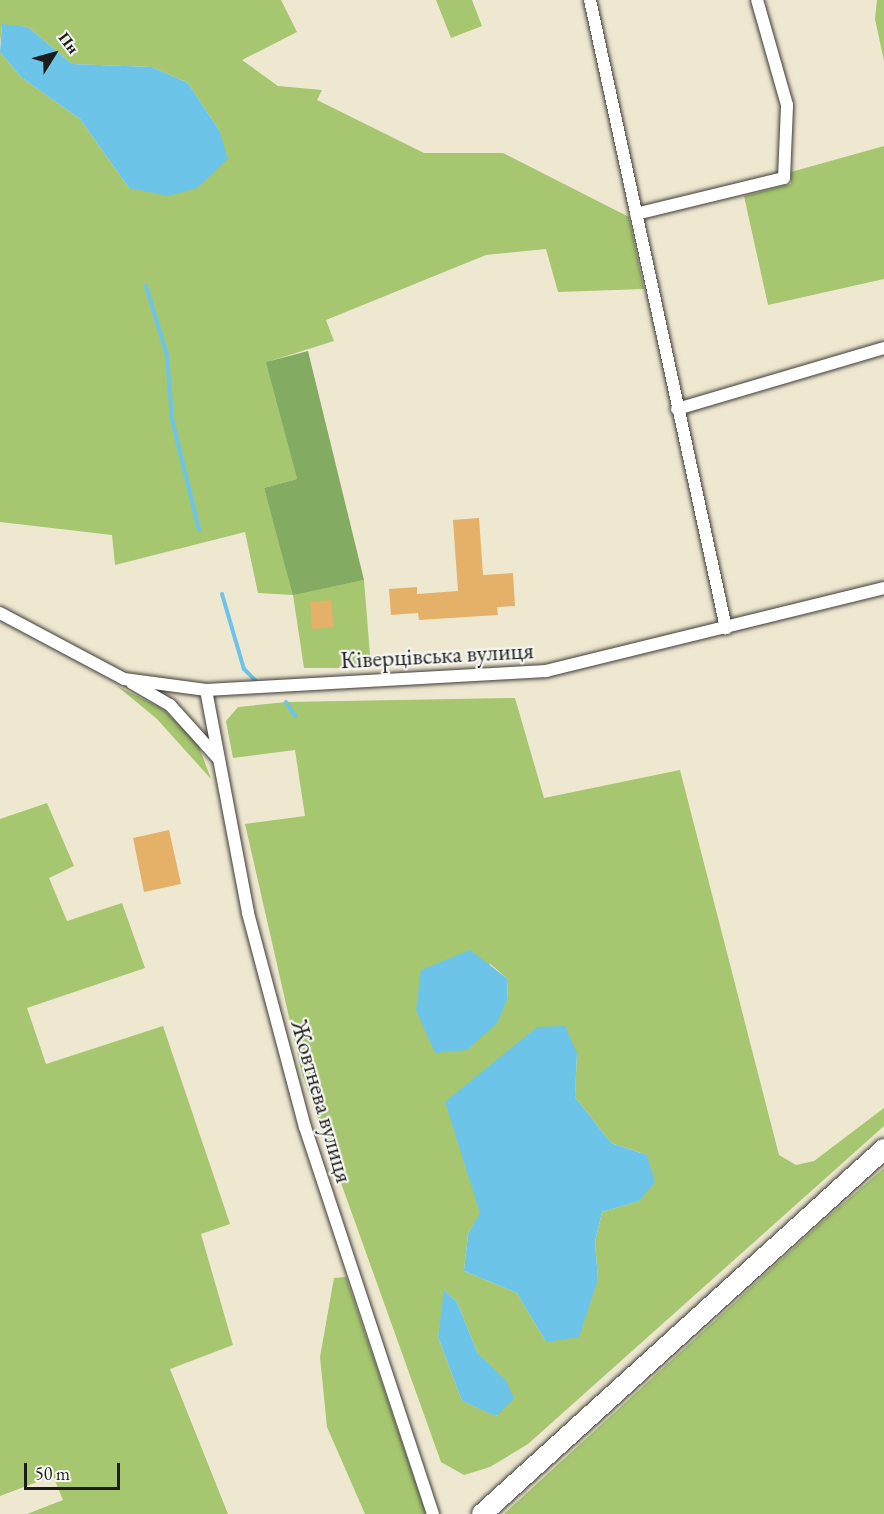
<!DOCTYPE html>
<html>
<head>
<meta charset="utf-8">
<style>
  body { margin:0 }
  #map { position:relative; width:884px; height:1514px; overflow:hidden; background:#efe8d1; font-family:"EB Garamond",serif }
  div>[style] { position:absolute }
  .green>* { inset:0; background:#a6c66f }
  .forest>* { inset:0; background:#84ab62 }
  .water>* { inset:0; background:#6cc4e9 }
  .stream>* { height:4px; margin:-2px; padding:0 2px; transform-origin:2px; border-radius:2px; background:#6cc4e9 }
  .building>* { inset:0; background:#e5b067 }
  .roads { filter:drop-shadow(0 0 2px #3c3b37) drop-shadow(0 0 2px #3c3b37) }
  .minor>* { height:12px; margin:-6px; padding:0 6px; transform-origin:6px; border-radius:6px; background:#fff }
  .trunk>* { height:20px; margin:-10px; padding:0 10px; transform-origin:10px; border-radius:10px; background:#fff }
  span { translate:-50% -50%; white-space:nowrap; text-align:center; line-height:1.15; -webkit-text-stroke:4.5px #f6f6f2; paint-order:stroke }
  .street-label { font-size:24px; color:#1c1c1c }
  .north { position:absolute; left:24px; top:24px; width:60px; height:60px; -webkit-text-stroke:4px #f6f6f2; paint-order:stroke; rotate:53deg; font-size:16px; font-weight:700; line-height:24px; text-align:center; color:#1c1c1c }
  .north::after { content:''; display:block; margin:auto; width:21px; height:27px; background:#1c1c1c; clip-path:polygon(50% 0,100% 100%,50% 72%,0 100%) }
  .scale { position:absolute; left:24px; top:1463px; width:96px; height:27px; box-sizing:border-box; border:3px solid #1c1c1c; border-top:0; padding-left:8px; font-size:18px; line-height:21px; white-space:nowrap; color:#1c1c1c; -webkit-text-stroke:4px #f6f6f2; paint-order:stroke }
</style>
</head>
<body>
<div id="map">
  <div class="green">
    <div style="clip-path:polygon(0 0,281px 0,297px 32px,242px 60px,278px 86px,322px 90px,317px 100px,424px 153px,503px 153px,629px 217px,644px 289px,558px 292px,546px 249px,486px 255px,326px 320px,334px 341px,267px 362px,297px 479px,264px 488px,294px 594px,364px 580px,371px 668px,304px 668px,293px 595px,258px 593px,245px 532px,115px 565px,112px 535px,0 522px,0 52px,21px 77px,80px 119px,129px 188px,219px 130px,188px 83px,152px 67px,72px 64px,28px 27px,2px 25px,0 44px)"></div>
    <div style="clip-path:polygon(436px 0,472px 0,482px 26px,451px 38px)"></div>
    <div style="clip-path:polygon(877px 0,884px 0,884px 61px,875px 19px)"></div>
    <div style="clip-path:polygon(884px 146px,884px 279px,768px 305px,744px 196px,791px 184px,791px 172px)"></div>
    <div style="clip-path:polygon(117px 686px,163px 709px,198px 744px,211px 779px,157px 719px)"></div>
    <div style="clip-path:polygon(evenodd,515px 698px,544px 798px,680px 770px,779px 1155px,796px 1165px,814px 1161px,884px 1108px,884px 1126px,528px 1444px,490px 1467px,464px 1475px,441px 1462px,302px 1074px,245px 824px,305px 816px,295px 750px,233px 758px,226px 721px,238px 707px,286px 702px,515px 698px,489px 963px,508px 979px,507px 1000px,489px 963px,515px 698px,577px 1053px,575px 1097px,611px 1143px,647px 1155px,639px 1201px,602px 1212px,595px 1242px,598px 1279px,546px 1342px,517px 1293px,464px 1271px,468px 1234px,577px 1053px,515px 698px,445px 1291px,457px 1302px,478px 1354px,497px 1416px,462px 1401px,438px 1337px,445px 1291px)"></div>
    <div style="clip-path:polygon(47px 803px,74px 866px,49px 878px,67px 921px,122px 903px,145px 968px,27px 1008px,46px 1064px,163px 1026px,230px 1224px,201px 1234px,233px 1345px,170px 1369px,228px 1514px,27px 1514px,63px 1500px,53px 1476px,0 1496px,0 819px)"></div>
    <div style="clip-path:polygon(884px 1168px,884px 1514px,504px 1514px,820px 1224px)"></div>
    <div style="clip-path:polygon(346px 1277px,425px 1511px,425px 1514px,365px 1514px,327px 1427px,320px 1357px,334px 1278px)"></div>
  </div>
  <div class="forest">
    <div style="clip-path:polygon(308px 351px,364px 580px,293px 595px,264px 488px,297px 479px,266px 362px)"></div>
  </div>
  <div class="water">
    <div style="clip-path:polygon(2px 24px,28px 27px,72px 64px,152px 67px,188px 83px,219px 130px,228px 159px,197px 188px,168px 196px,129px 188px,80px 119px,21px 77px,0 52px)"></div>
    <div style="clip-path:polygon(470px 950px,508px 979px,507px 1000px,497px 1023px,467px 1050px,435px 1053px,416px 1010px,421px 970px)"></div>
    <div style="clip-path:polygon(565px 1026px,577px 1053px,575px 1097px,611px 1143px,647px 1155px,655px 1182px,639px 1201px,602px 1212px,595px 1242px,598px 1279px,579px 1337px,546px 1342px,517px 1293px,464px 1271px,468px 1234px,480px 1213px,445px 1102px,537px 1027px)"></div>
    <div style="clip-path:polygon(444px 1290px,457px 1302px,478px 1354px,506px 1380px,514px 1399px,496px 1416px,462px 1401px,438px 1337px)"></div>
  </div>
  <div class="stream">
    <div style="left:146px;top:286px;width:72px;rotate:73.1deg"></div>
    <div style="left:167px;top:355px;width:64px;rotate:85.5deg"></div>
    <div style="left:172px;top:419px;width:114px;rotate:76.3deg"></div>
    <div style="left:222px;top:594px;width:78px;rotate:73.7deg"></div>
    <div style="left:244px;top:669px;width:16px;rotate:45deg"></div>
    <div style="left:286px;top:702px;width:17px;rotate:57deg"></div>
  </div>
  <div class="building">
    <div style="clip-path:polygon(479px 518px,483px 575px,513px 573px,515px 606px,497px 607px,498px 615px,419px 620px,418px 613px,391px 615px,389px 589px,417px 587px,417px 594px,458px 591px,453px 520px)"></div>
    <div style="clip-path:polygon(331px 600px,334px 627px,312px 629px,310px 602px)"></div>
    <div style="clip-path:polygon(169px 830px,181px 884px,144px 892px,133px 838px)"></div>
  </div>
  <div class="roads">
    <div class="minor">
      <div style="left:590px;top:0;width:643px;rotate:77.78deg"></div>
      <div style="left:636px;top:214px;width:152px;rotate:-13.7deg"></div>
      <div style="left:784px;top:178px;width:73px;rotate:-87.6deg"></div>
      <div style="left:787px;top:105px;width:109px;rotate:-105.9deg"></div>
      <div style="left:677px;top:409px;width:216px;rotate:-16.4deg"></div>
      <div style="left:0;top:613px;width:140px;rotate:28deg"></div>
      <div style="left:124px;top:679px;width:83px;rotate:7.6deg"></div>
      <div style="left:206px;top:690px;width:341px;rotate:-3.2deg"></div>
      <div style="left:546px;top:671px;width:348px;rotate:-13.8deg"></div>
      <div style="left:132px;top:683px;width:44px;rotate:30.1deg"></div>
      <div style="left:170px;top:705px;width:70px;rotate:47.9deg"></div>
      <div style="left:206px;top:690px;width:227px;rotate:79.3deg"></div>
      <div style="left:248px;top:913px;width:221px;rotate:75.1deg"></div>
      <div style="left:305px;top:1127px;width:408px;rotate:71.7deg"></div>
    </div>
    <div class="trunk">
      <div style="left:482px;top:1514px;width:543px;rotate:-42.24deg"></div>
    </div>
  </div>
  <div class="street-label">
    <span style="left:437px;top:655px;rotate:-3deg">Ківерцівська вулиця</span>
    <span style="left:322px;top:1101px;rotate:74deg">Жовтнева вулиця</span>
  </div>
  <div class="north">Пн</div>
  <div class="scale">50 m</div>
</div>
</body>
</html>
